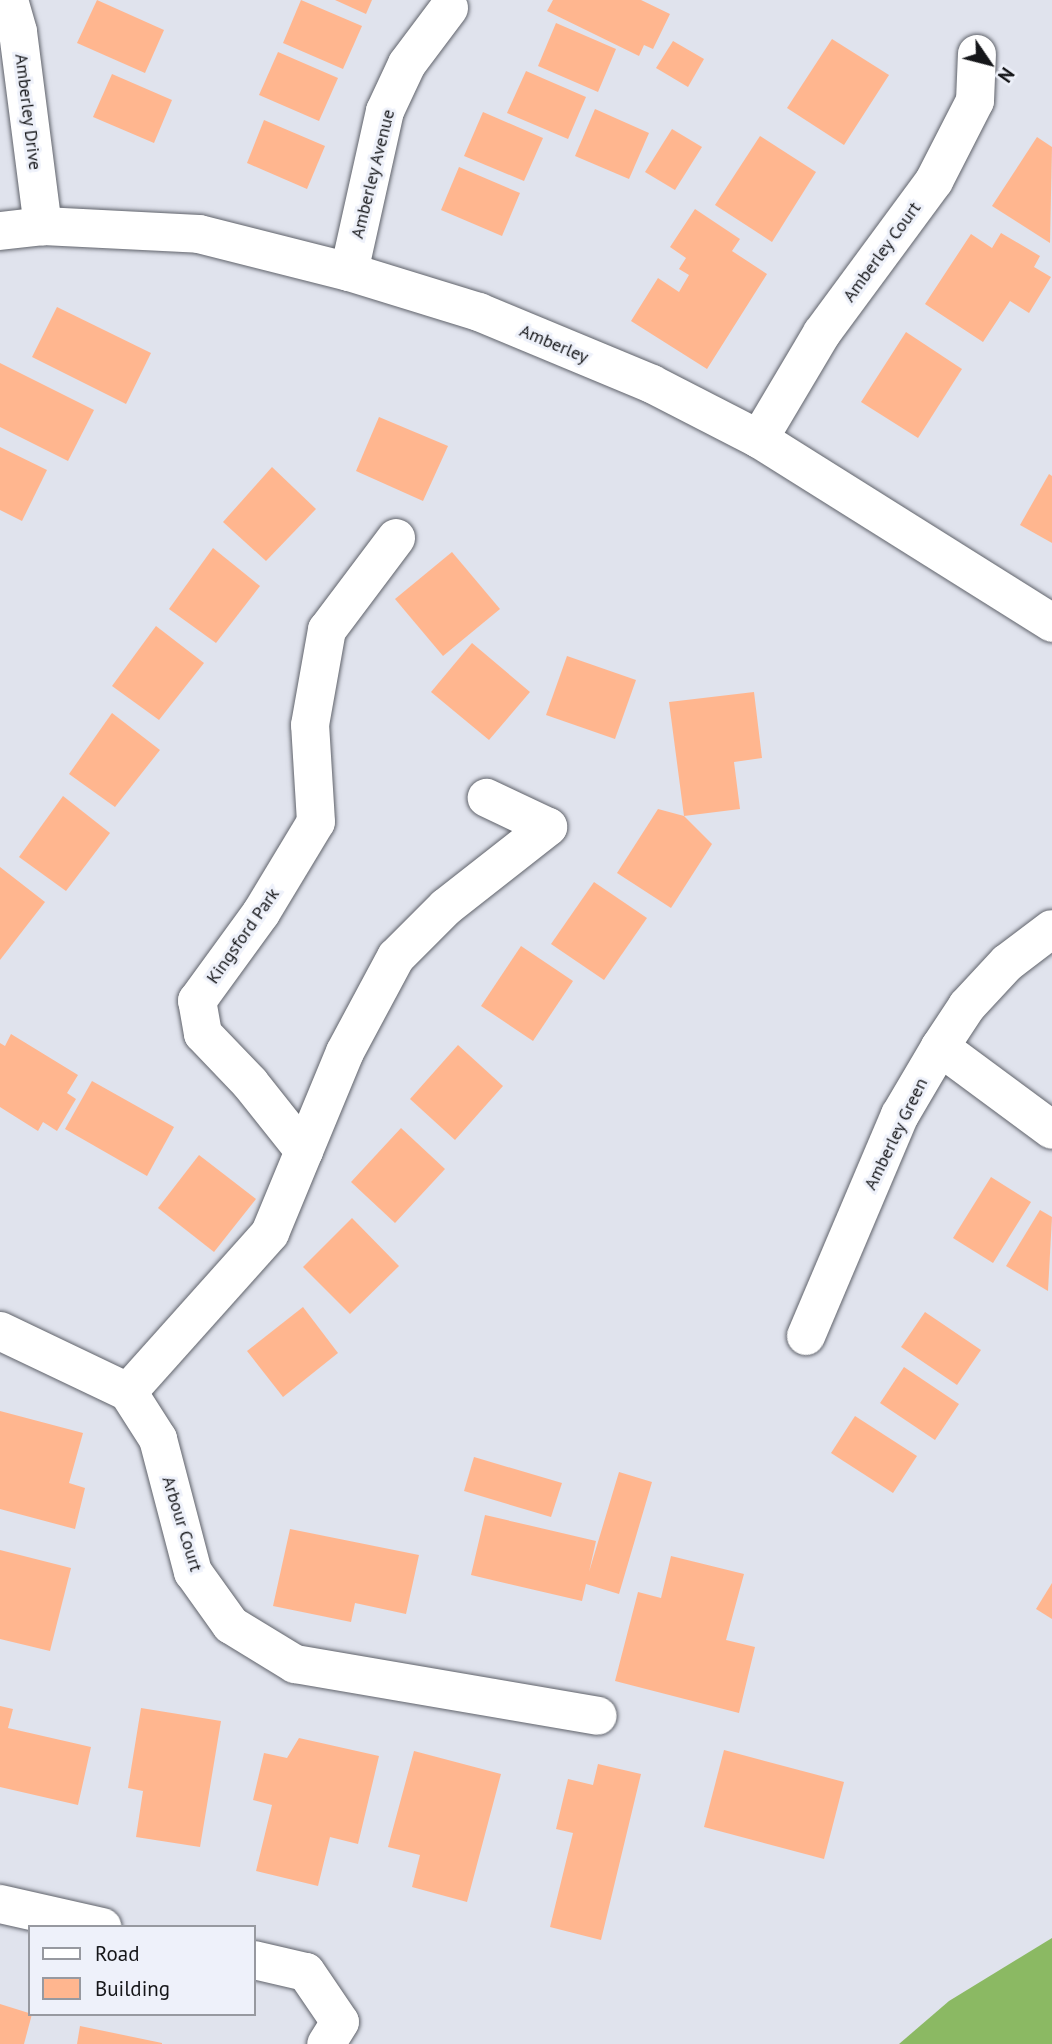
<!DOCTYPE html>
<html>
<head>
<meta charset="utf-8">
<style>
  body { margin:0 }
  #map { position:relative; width:1052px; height:2044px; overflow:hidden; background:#e0e3ed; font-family:"PT Sans",sans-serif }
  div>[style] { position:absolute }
  .forest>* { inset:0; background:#8bb963 }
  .building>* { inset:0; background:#ffb68f }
  .roads { filter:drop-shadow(0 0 2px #60636b) drop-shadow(0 0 2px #60636b) }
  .minor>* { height:38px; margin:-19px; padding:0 19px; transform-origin:19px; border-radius:19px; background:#fff }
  span { translate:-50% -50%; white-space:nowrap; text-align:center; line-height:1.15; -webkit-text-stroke:6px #eef1fa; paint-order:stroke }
  .street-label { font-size:18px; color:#151619 }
  .legend { position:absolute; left:28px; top:1925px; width:228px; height:91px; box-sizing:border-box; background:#eef1fa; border:2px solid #9799a0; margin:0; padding:9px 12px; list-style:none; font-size:21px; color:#151619 }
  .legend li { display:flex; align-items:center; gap:14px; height:35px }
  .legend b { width:35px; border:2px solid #9799a0 }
  .north { position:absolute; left:954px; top:28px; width:70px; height:70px; -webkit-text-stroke:5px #eef1fa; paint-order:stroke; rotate:125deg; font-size:19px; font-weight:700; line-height:28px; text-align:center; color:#151619 }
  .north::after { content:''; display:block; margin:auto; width:24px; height:32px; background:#151619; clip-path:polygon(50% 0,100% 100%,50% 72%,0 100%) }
</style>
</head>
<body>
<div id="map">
  <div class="forest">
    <div style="clip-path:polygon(1052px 1938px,1052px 2044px,899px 2044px,949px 2001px)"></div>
  </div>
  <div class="building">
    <div style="clip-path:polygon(97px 0,164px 30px,145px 73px,77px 43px)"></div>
    <div style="clip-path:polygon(301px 0,362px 26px,343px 69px,283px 43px)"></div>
    <div style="clip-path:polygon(335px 0,372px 0,366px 14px)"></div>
    <div style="clip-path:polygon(553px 0,641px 0,670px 14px,653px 49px,644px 45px,639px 56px,547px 11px)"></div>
    <div style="clip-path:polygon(556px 23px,616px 49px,598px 92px,538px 66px)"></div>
    <div style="clip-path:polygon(832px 39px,889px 75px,844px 145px,787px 108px)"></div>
    <div style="clip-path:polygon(673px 41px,704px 59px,688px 87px,656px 68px)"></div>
    <div style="clip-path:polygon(278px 52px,338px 78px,319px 121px,259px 95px)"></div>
    <div style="clip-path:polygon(526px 71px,586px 97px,568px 139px,507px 113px)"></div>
    <div style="clip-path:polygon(112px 74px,172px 100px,154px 143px,93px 117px)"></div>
    <div style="clip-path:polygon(595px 109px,649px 133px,629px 179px,575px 156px)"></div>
    <div style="clip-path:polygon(483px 112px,543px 138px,524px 181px,464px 156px)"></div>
    <div style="clip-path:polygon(264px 120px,325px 146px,307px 189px,247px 163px)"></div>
    <div style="clip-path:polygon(672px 129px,702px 147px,675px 190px,645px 172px)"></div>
    <div style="clip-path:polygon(760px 136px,816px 172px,772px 242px,715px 205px)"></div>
    <div style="clip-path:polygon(1037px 137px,1052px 147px,1050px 243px,992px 206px)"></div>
    <div style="clip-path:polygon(459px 167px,520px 193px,502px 236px,441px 210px)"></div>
    <div style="clip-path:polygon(695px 209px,740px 239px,732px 251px,767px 274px,707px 369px,631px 321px,658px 278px,679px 292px,689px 275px,679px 269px,686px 258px,670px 247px)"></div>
    <div style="clip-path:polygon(1001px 233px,1040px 256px,1034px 267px,1051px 277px,1029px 313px,1010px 301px,983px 342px,925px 304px,971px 234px,992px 248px)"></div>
    <div style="clip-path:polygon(57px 307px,151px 353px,126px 404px,32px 357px)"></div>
    <div style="clip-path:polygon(906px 332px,962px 369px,918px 438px,861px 402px)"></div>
    <div style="clip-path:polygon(0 363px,94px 410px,68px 461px,0 427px)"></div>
    <div style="clip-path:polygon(379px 417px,448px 446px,423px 501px,356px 471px)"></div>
    <div style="clip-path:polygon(0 447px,47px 470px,22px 521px,0 510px)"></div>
    <div style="clip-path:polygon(272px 467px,316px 509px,266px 561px,223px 522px)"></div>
    <div style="clip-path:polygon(1049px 474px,1052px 476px,1052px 543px,1020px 525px)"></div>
    <div style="clip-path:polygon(213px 548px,260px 586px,216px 643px,169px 609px)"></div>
    <div style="clip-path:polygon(452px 552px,500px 609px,443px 656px,395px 599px)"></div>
    <div style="clip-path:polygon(156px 626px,204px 663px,159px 720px,112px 686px)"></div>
    <div style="clip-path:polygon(472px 643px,530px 692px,489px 740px,431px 692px)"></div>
    <div style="clip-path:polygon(567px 656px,636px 680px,615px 739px,546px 715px)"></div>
    <div style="clip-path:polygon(754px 692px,762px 758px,734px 762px,740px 809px,684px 816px,669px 702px)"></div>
    <div style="clip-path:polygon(112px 713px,160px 750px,115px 807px,69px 774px)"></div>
    <div style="clip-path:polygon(63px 796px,110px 833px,66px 891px,19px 857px)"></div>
    <div style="clip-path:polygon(658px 809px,684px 816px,712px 844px,671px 908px,617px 873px)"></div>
    <div style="clip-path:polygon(0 867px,45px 902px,0 960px)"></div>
    <div style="clip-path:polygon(594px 882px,647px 918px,604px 980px,551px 944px)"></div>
    <div style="clip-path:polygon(521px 946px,573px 981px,533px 1041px,481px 1006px)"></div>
    <div style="clip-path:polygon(11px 1034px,78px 1075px,67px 1093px,76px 1099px,57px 1131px,43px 1122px,38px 1131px,0 1107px,0 1043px,5px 1046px)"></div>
    <div style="clip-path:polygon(458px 1045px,503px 1086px,455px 1140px,410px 1099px)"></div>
    <div style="clip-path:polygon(92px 1081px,174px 1127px,147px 1176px,65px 1129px)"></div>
    <div style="clip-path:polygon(401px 1128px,445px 1169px,395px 1223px,351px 1182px)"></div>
    <div style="clip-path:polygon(199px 1155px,256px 1199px,214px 1252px,158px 1208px)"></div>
    <div style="clip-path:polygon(991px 1177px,1031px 1202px,993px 1263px,953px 1238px)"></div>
    <div style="clip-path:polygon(1040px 1210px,1052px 1217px,1048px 1291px,1006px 1266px)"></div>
    <div style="clip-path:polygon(352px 1218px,399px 1266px,350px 1314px,303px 1267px)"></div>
    <div style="clip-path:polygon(303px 1307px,338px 1353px,283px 1397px,247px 1351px)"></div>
    <div style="clip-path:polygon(925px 1312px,981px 1350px,957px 1385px,901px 1347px)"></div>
    <div style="clip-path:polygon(904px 1367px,959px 1404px,935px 1440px,880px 1403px)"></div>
    <div style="clip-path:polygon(0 1411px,83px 1433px,69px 1483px,85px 1488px,75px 1529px,0 1509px)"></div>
    <div style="clip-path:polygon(855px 1416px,917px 1456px,893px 1493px,831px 1453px)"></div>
    <div style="clip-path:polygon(474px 1457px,562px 1483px,551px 1517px,464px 1491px)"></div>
    <div style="clip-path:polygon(619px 1472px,652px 1482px,619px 1594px,586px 1584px,582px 1601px,471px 1575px,485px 1515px,596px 1541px,589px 1572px)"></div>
    <div style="clip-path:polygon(290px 1529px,419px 1555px,406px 1614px,355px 1603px,351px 1622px,273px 1606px)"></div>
    <div style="clip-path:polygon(0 1550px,71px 1568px,50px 1651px,0 1639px)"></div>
    <div style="clip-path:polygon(671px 1556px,744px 1574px,726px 1640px,755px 1647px,739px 1713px,615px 1681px,638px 1592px,661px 1598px)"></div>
    <div style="clip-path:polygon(1052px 1583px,1052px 1619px,1036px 1609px)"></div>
    <div style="clip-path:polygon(0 1706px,13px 1709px,8px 1728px,91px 1747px,78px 1805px,0 1787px)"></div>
    <div style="clip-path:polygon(141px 1708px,221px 1721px,200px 1847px,136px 1837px,143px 1791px,128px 1788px)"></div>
    <div style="clip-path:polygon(299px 1738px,379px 1756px,358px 1844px,330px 1837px,318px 1886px,256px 1871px,272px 1805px,253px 1800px,264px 1753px,287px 1758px)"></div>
    <div style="clip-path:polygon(724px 1750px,844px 1782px,824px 1859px,704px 1827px)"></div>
    <div style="clip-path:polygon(414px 1751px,501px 1774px,467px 1902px,412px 1887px,420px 1855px,388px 1847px)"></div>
    <div style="clip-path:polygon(598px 1764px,641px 1774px,601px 1940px,550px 1927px,573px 1833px,556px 1829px,568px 1779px,593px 1785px)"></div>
    <div style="clip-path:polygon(0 2004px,32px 2014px,24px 2044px,0 2044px)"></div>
    <div style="clip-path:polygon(80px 2026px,162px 2043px,162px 2044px,77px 2044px)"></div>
  </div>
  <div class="roads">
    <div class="minor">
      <div style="left:9px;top:0;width:33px;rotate:74deg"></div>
      <div style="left:18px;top:32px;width:196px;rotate:82.7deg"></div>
      <div style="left:0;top:231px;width:43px;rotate:-6.6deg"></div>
      <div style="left:43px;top:226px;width:156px;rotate:2.9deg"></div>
      <div style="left:199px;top:234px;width:155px;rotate:14.2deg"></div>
      <div style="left:349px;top:272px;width:136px;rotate:17.1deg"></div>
      <div style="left:479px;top:312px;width:187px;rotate:22.6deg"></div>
      <div style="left:652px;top:384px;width:120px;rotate:27.2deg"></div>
      <div style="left:759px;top:439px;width:346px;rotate:32.1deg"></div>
      <div style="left:349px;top:272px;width:165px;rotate:-77.4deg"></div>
      <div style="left:385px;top:111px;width:52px;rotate:-64.9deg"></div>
      <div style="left:407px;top:64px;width:70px;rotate:-53.1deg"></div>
      <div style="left:759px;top:439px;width:123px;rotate:-59.3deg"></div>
      <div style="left:822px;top:333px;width:189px;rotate:-53.6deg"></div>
      <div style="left:934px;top:181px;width:90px;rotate:-62.9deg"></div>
      <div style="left:975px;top:101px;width:47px;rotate:-87.6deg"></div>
      <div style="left:940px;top:1047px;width:139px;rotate:36.5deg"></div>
      <div style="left:304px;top:1151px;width:107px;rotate:-67.5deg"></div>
      <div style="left:345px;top:1052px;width:108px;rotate:-61.8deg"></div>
      <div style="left:396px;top:957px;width:71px;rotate:-45deg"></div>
      <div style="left:446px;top:907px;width:130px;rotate:-38.1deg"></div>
      <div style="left:548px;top:827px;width:68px;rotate:-154.6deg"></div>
      <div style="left:0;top:1331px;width:142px;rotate:25.5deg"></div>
      <div style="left:128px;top:1392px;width:56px;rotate:57.4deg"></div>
      <div style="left:158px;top:1439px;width:138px;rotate:75.3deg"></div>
      <div style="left:193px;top:1572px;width:65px;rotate:54.4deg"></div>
      <div style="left:231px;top:1625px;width:75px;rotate:31.4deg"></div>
      <div style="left:295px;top:1664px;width:307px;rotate:9.7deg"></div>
      <div style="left:806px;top:1336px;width:240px;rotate:-67deg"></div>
      <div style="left:900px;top:1115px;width:79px;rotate:-59.5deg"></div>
      <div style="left:940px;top:1047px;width:49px;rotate:-56.6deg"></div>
      <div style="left:967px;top:1006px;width:59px;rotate:-47.1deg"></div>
      <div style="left:1007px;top:963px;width:56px;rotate:-37.1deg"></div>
      <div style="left:128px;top:1392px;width:213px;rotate:-48.2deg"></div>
      <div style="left:270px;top:1233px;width:89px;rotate:-67.5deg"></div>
      <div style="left:304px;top:1151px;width:87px;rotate:-128.5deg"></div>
      <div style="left:250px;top:1083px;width:68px;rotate:-133.8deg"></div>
      <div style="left:203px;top:1034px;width:34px;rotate:-100deg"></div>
      <div style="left:197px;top:1001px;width:109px;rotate:-54deg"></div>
      <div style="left:261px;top:913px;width:106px;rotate:-58.9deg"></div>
      <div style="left:316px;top:822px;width:97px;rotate:-93.5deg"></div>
      <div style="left:310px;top:725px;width:97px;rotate:-79.9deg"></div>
      <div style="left:327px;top:630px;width:115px;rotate:-53.1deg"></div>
      <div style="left:0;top:1904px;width:105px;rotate:12.7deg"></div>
      <div style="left:254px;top:1960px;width:53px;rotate:13deg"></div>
      <div style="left:306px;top:1972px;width:60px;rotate:55.8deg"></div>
      <div style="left:340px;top:2022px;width:26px;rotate:122deg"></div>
    </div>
  </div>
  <div class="street-label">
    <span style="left:28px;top:112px;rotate:83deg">Amberley Drive</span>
    <span style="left:373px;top:174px;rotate:-76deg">Amberley Avenue</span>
    <span style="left:882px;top:252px;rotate:-54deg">Amberley Court</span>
    <span style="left:554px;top:344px;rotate:23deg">Amberley</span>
    <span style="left:243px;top:936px;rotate:-55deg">Kingsford Park</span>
    <span style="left:896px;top:1134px;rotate:-64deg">Amberley Green</span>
    <span style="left:182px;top:1524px;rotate:73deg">Arbour Court</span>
  </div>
  <ul class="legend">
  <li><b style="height:9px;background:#fff"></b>Road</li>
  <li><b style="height:19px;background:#ffb68f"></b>Building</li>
  </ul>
  <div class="north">N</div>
</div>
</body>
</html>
